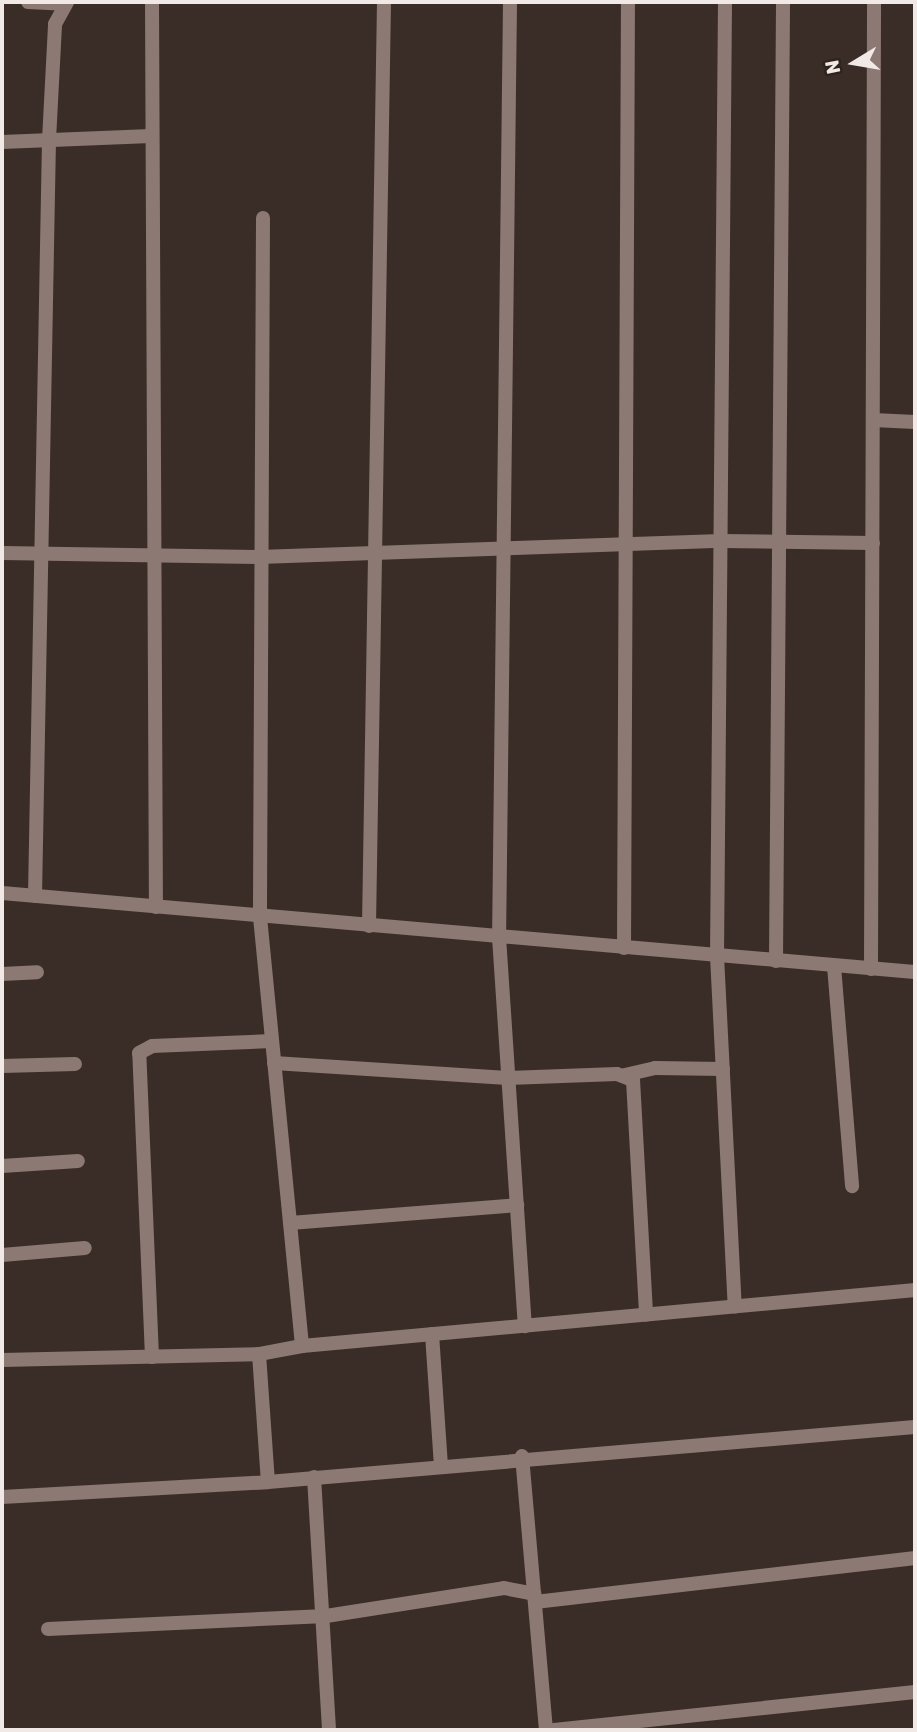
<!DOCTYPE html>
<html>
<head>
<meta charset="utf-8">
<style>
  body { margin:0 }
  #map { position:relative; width:917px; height:1732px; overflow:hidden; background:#3a2d28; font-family:Rubik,sans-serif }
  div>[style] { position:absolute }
  .minor>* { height:14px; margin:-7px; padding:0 7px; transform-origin:7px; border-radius:7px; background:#8d7974 }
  span { translate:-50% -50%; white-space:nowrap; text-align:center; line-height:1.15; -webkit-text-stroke:7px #2f231e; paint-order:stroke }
  .frame { position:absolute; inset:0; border:4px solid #f1e9e5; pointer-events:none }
  .north { position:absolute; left:819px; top:28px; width:70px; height:70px; -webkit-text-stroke:5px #2f231e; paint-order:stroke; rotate:259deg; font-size:19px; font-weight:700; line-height:28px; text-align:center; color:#f1e9e5 }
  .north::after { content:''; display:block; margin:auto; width:24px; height:32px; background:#f1e9e5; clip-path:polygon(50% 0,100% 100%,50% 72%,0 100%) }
</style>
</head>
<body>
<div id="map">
  <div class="minor">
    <div style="left:28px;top:2px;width:36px;rotate:3deg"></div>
    <div style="left:152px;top:2px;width:905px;rotate:89.75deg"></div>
    <div style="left:510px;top:2px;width:935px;rotate:90.67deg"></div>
    <div style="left:499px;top:937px;width:390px;rotate:86.2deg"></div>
    <div style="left:725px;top:2px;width:954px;rotate:90.48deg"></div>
    <div style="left:717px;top:956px;width:351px;rotate:87.1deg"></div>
    <div style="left:2px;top:142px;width:149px;rotate:-2.3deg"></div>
    <div style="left:263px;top:218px;width:699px;rotate:90.25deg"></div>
    <div style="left:260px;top:917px;width:431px;rotate:84.4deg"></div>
    <div style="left:302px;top:1346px;width:44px;rotate:169.5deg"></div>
    <div style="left:259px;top:1354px;width:128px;rotate:86deg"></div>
    <div style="left:268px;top:1482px;width:649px;rotate:-4.86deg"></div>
    <div style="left:873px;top:420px;width:42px;rotate:2.7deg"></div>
    <div style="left:2px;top:553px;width:257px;rotate:0.9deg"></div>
    <div style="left:259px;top:557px;width:462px;rotate:-2deg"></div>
    <div style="left:721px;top:541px;width:152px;rotate:0.8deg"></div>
    <div style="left:2px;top:893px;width:916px;rotate:4.95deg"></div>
    <div style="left:35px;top:896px;width:756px;rotate:-88.94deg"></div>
    <div style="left:49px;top:140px;width:116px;rotate:-87deg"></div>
    <div style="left:55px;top:24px;width:25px;rotate:-61deg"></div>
    <div style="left:369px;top:926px;width:924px;rotate:-89.07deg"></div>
    <div style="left:624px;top:948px;width:946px;rotate:-89.76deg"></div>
    <div style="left:776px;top:961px;width:959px;rotate:-89.58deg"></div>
    <div style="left:834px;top:966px;width:221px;rotate:85.3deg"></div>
    <div style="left:871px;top:969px;width:967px;rotate:-89.82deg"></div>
    <div style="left:2px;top:974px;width:35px;rotate:-3deg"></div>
    <div style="left:274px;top:1063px;width:234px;rotate:3.7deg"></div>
    <div style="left:508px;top:1078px;width:109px;rotate:-2.1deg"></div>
    <div style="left:617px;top:1074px;width:17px;rotate:21deg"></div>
    <div style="left:633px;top:1080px;width:235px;rotate:86.8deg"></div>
    <div style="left:2px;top:1066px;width:73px;rotate:-1.6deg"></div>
    <div style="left:625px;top:1075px;width:31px;rotate:-13deg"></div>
    <div style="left:655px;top:1068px;width:68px;rotate:0.8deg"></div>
    <div style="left:2px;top:1166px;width:76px;rotate:-3.8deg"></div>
    <div style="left:290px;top:1223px;width:228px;rotate:-4.5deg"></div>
    <div style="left:2px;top:1255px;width:83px;rotate:-4.8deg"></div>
    <div style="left:432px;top:1334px;width:132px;rotate:86.1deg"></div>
    <div style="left:302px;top:1346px;width:616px;rotate:-5.22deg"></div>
    <div style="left:152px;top:1357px;width:304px;rotate:-92.4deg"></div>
    <div style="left:139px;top:1053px;width:15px;rotate:-28deg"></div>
    <div style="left:152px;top:1046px;width:120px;rotate:-2.4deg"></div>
    <div style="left:2px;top:1360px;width:257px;rotate:-1.3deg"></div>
    <div style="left:522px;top:1456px;width:275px;rotate:85deg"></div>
    <div style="left:314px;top:1477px;width:253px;rotate:86.6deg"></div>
    <div style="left:2px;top:1497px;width:266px;rotate:-3.2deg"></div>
    <div style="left:535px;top:1602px;width:383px;rotate:-6.6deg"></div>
    <div style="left:48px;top:1629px;width:278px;rotate:-2.7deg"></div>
    <div style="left:326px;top:1616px;width:180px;rotate:-8.9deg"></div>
    <div style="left:504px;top:1588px;width:31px;rotate:11deg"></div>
    <div style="left:554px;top:1730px;width:363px;rotate:-6deg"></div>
  </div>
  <div class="frame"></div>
  <div class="north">N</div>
</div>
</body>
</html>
